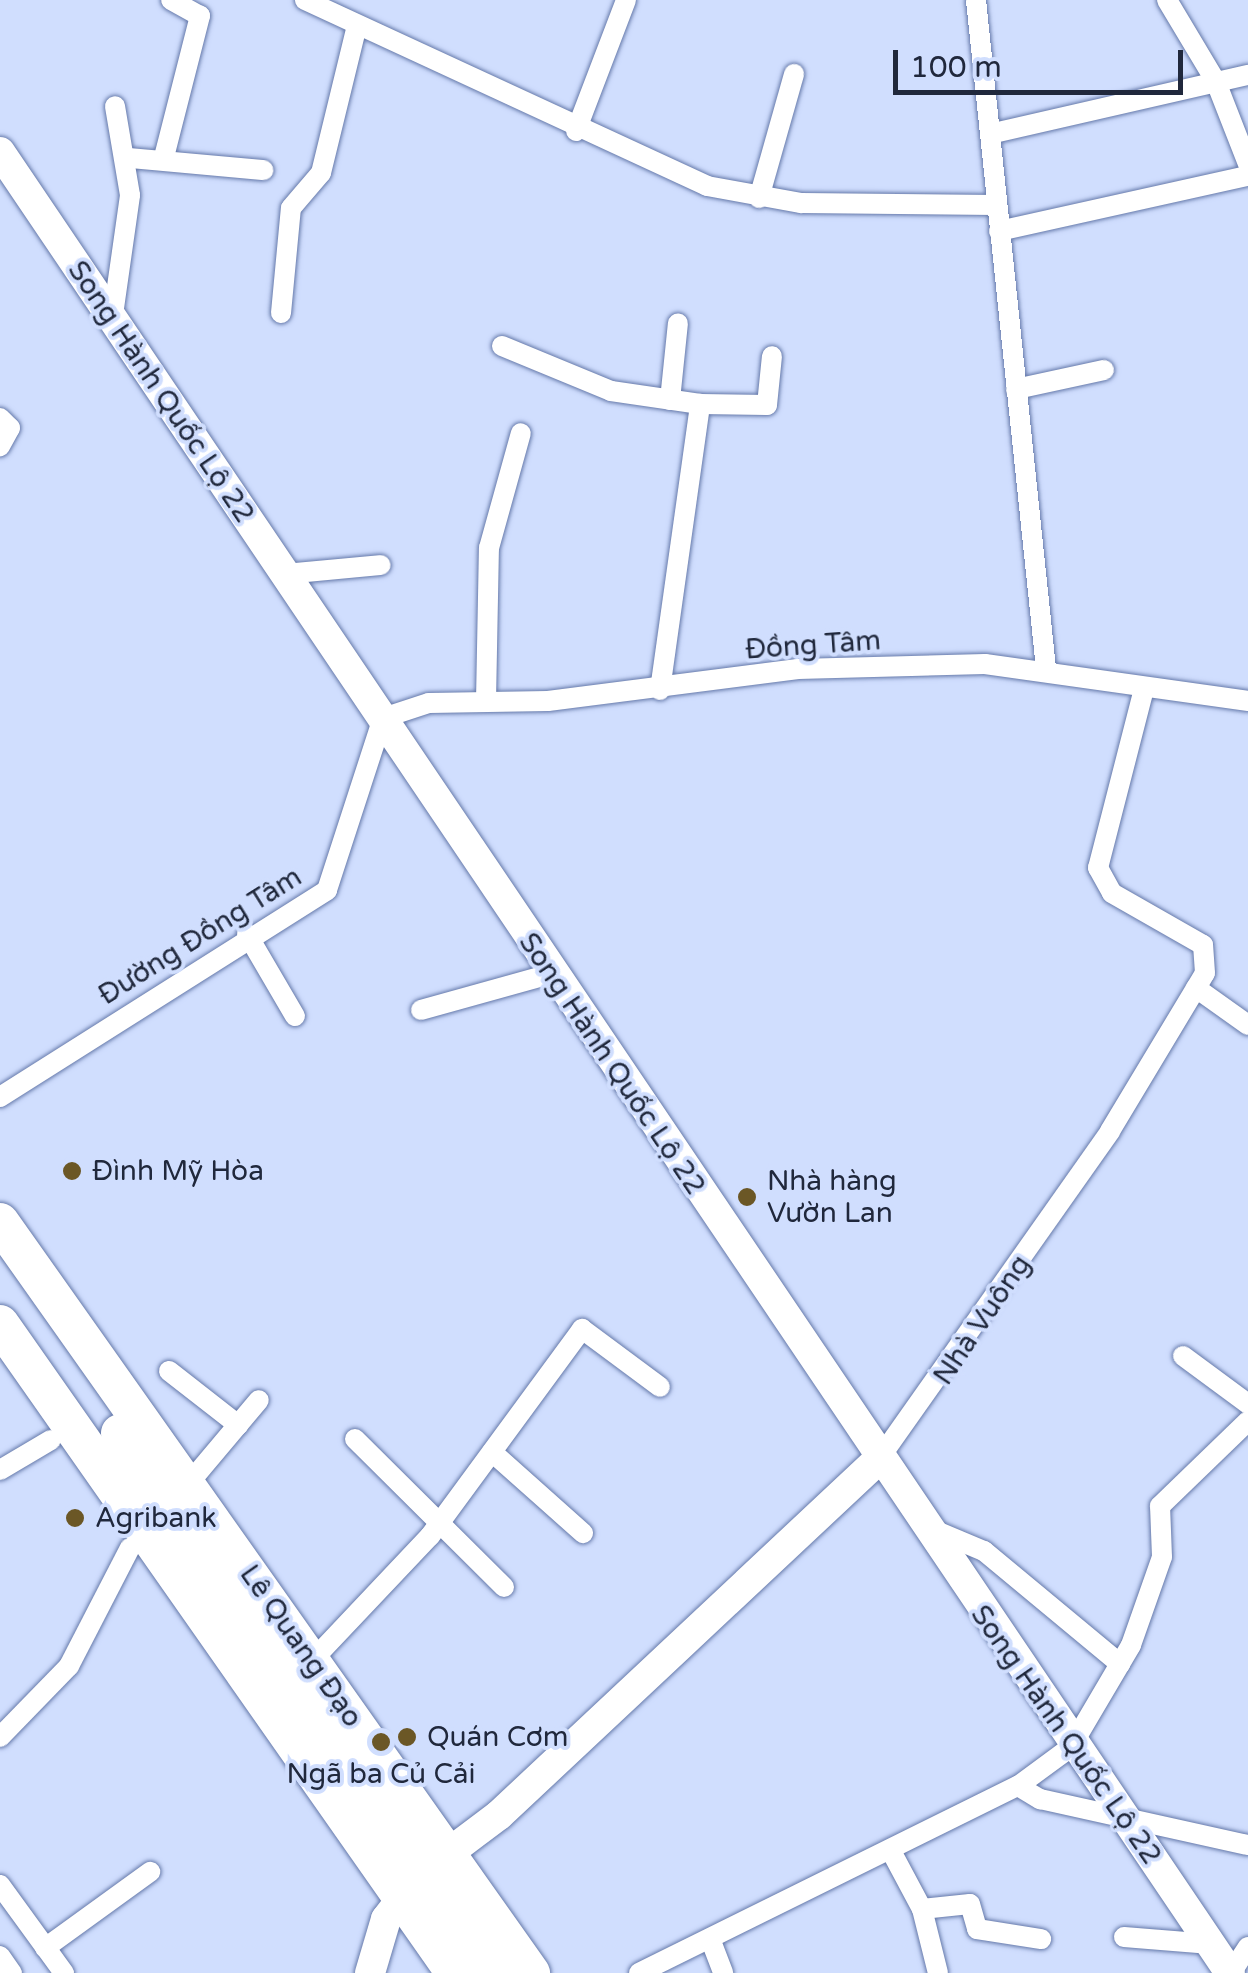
<!DOCTYPE html>
<html>
<head>
<meta charset="utf-8">
<style>
  body { margin:0 }
  #map { position:relative; width:1248px; height:1973px; overflow:hidden; background:#d0defe; font-family:"Varela Round",sans-serif }
  div>[style] { position:absolute }
  .roads { filter:drop-shadow(0 0 2px #6579aa) drop-shadow(0 0 2px #6579aa) }
  .street>* { height:20px; margin:-10px; padding:0 10px; transform-origin:10px; border-radius:10px; background:#fff }
  .secondary>* { height:30px; margin:-15px; padding:0 15px; transform-origin:15px; border-radius:15px; background:#fff }
  .highway>* { height:38px; margin:-19px; padding:0 19px; transform-origin:19px; border-radius:19px; background:#fff }
  .dots>* { width:28px; height:28px; translate:-50% -50%; box-sizing:border-box; border:5px solid #d0defe; border-radius:50% }
  span { translate:-50% -50%; white-space:nowrap; text-align:center; line-height:1.15; -webkit-text-stroke:8px #d0defe; paint-order:stroke }
  .street-label { font-size:28px; color:#20283c }
  .poi-label { font-size:28px; color:#20283c }
  .left { translate:0 -50%; text-align:left }
  .scale { position:absolute; left:893px; top:50px; width:290px; height:45px; box-sizing:border-box; border:5px solid #20283c; border-top:0; padding-left:12px; font-size:30px; line-height:35px; white-space:nowrap; color:#20283c; -webkit-text-stroke:8px #d0defe; paint-order:stroke }
</style>
</head>
<body>
<div id="map">
  <div class="roads">
    <div class="street">
      <div style="left:305px;top:0;width:443px;rotate:24.8deg"></div>
      <div style="left:707px;top:186px;width:96px;rotate:10.3deg"></div>
      <div style="left:801px;top:203px;width:194px;rotate:0.6deg"></div>
      <div style="left:976px;top:0;width:672px;rotate:84.02deg"></div>
      <div style="left:1167px;top:0;width:96px;rotate:59.1deg"></div>
      <div style="left:1216px;top:82px;width:88px;rotate:68.7deg"></div>
      <div style="left:576px;top:131px;width:140px;rotate:-69.1deg"></div>
      <div style="left:994px;top:133px;width:261px;rotate:-12.9deg"></div>
      <div style="left:164px;top:157px;width:146px;rotate:-75.7deg"></div>
      <div style="left:200px;top:16px;width:33px;rotate:-151deg"></div>
      <div style="left:130px;top:158px;width:134px;rotate:5.2deg"></div>
      <div style="left:759px;top:198px;width:129px;rotate:-74.2deg"></div>
      <div style="left:999px;top:231px;width:255px;rotate:-12.5deg"></div>
      <div style="left:281px;top:313px;width:105px;rotate:-84.6deg"></div>
      <div style="left:291px;top:208px;width:46px;rotate:-49.4deg"></div>
      <div style="left:321px;top:173px;width:152px;rotate:-76.3deg"></div>
      <div style="left:112px;top:322px;width:128px;rotate:-81.9deg"></div>
      <div style="left:130px;top:195px;width:90px;rotate:-99.6deg"></div>
      <div style="left:502px;top:346px;width:118px;rotate:22.4deg"></div>
      <div style="left:611px;top:391px;width:90px;rotate:8.3deg"></div>
      <div style="left:700px;top:404px;width:67px;rotate:0.9deg"></div>
      <div style="left:767px;top:405px;width:49px;rotate:-84.2deg"></div>
      <div style="left:1016px;top:389px;width:90px;rotate:-12.2deg"></div>
      <div style="left:670px;top:400px;width:77px;rotate:-84.1deg"></div>
      <div style="left:0;top:418px;width:14px;rotate:45deg"></div>
      <div style="left:10px;top:428px;width:21px;rotate:119deg"></div>
      <div style="left:284px;top:574px;width:97px;rotate:-5.3deg"></div>
      <div style="left:660px;top:690px;width:289px;rotate:-82deg"></div>
      <div style="left:486px;top:701px;width:153px;rotate:-88.9deg"></div>
      <div style="left:489px;top:548px;width:119px;rotate:-74.5deg"></div>
      <div style="left:247px;top:934px;width:95px;rotate:59.7deg"></div>
      <div style="left:1196px;top:988px;width:64px;rotate:35.4deg"></div>
      <div style="left:421px;top:1010px;width:134px;rotate:-15.6deg"></div>
      <div style="left:0;top:1097px;width:387px;rotate:-32.3deg"></div>
      <div style="left:327px;top:890px;width:181px;rotate:-72deg"></div>
      <div style="left:383px;top:718px;width:48px;rotate:-18.1deg"></div>
      <div style="left:429px;top:703px;width:119px;rotate:-1deg"></div>
      <div style="left:548px;top:701px;width:252px;rotate:-7.3deg"></div>
      <div style="left:798px;top:669px;width:187px;rotate:-1.5deg"></div>
      <div style="left:985px;top:664px;width:266px;rotate:8deg"></div>
      <div style="left:1183px;top:1356px;width:81px;rotate:36.4deg"></div>
      <div style="left:169px;top:1371px;width:88px;rotate:38deg"></div>
      <div style="left:355px;top:1439px;width:210px;rotate:44.8deg"></div>
      <div style="left:492px;top:1452px;width:122px;rotate:41.7deg"></div>
      <div style="left:879px;top:1459px;width:401px;rotate:-54.8deg"></div>
      <div style="left:1110px;top:1131px;width:184px;rotate:-59deg"></div>
      <div style="left:1205px;top:973px;width:28px;rotate:-94deg"></div>
      <div style="left:1203px;top:945px;width:105px;rotate:-150.3deg"></div>
      <div style="left:1112px;top:893px;width:29px;rotate:-119deg"></div>
      <div style="left:1098px;top:868px;width:185px;rotate:-75.6deg"></div>
      <div style="left:0;top:1470px;width:59px;rotate:-30.5deg"></div>
      <div style="left:184px;top:1489px;width:116px;rotate:-49.9deg"></div>
      <div style="left:929px;top:1528px;width:60px;rotate:22.7deg"></div>
      <div style="left:984px;top:1551px;width:177px;rotate:39.7deg"></div>
      <div style="left:307px;top:1666px;width:179px;rotate:-46.6deg"></div>
      <div style="left:430px;top:1536px;width:257px;rotate:-53.7deg"></div>
      <div style="left:582px;top:1329px;width:97px;rotate:36.6deg"></div>
      <div style="left:0;top:1737px;width:99px;rotate:-45.8deg"></div>
      <div style="left:69px;top:1666px;width:133px;rotate:-62.7deg"></div>
      <div style="left:1018px;top:1786px;width:66px;rotate:-36.3deg"></div>
      <div style="left:1071px;top:1747px;width:118px;rotate:-59.5deg"></div>
      <div style="left:1131px;top:1645px;width:93px;rotate:-70.6deg"></div>
      <div style="left:1162px;top:1557px;width:51px;rotate:-92.2deg"></div>
      <div style="left:1160px;top:1506px;width:122px;rotate:-44deg"></div>
      <div style="left:891px;top:1851px;width:66px;rotate:61.9deg"></div>
      <div style="left:922px;top:1909px;width:48px;rotate:-5.9deg"></div>
      <div style="left:970px;top:1904px;width:26px;rotate:74deg"></div>
      <div style="left:977px;top:1929px;width:65px;rotate:8.9deg"></div>
      <div style="left:0;top:1885px;width:109px;rotate:54deg"></div>
      <div style="left:922px;top:1909px;width:66px;rotate:76deg"></div>
      <div style="left:1124px;top:1937px;width:87px;rotate:4.6deg"></div>
      <div style="left:711px;top:1941px;width:34px;rotate:69deg"></div>
      <div style="left:45px;top:1948px;width:130px;rotate:-35.9deg"></div>
      <div style="left:0;top:1956px;width:21px;rotate:55deg"></div>
      <div style="left:639px;top:1973px;width:423px;rotate:-26.3deg"></div>
      <div style="left:1018px;top:1786px;width:26px;rotate:31deg"></div>
      <div style="left:1040px;top:1799px;width:213px;rotate:12.5deg"></div>
      <div style="left:1231px;top:1973px;width:31px;rotate:-57deg"></div>
    </div>
    <div class="secondary">
      <div style="left:0;top:152px;width:2197px;rotate:55.96deg"></div>
      <div style="left:370px;top:1973px;width:56px;rotate:-73.5deg"></div>
      <div style="left:386px;top:1919px;width:58px;rotate:-52deg"></div>
      <div style="left:422px;top:1873px;width:96px;rotate:-37deg"></div>
      <div style="left:499px;top:1815px;width:521px;rotate:-43.13deg"></div>
    </div>
    <div class="highway">
      <div style="left:0;top:1222px;width:920px;rotate:54.74deg"></div>
      <div style="left:0;top:1324px;width:793px;rotate:54.97deg"></div>
      <div style="left:120px;top:1433px;width:657px;rotate:55.22deg"></div>
    </div>
  </div>
  <div class="dots">
    <div style="left:72px;top:1171px;background:#6b5726"></div>
    <div style="left:747px;top:1197px;background:#6b5726"></div>
    <div style="left:75px;top:1518px;background:#6b5726"></div>
    <div style="left:407px;top:1737px;background:#6b5726"></div>
    <div style="left:381px;top:1742px;background:#6b5726"></div>
  </div>
  <div class="street-label">
    <span style="left:161px;top:392px;rotate:56deg">Song Hành Quốc Lộ 22</span>
    <span style="left:813px;top:645px;rotate:-4deg">Đồng Tâm</span>
    <span style="left:200px;top:936px;rotate:-32deg">Đường Đồng Tâm</span>
    <span style="left:612px;top:1064px;rotate:56deg">Song Hành Quốc Lộ 22</span>
    <span style="left:982px;top:1320px;rotate:-56deg">Nhà Vuông</span>
    <span style="left:301px;top:1646px;rotate:55deg">Lê Quang Đạo</span>
    <span style="left:1066px;top:1735px;rotate:55deg">Song Hành Quốc Lộ 22</span>
  </div>
  <div class="poi-label">
    <span class="left" style="left:92px;top:1171px">Đình Mỹ Hòa</span>
    <span class="left" style="left:767px;top:1197px">Nhà hàng<br>Vườn Lan</span>
    <span class="left" style="left:95px;top:1518px">Agribank</span>
    <span class="left" style="left:427px;top:1737px">Quán Cơm</span>
    <span style="left:381px;top:1774px">Ngã ba Củ Cải</span>
  </div>
  <div class="scale">100 m</div>
</div>
</body>
</html>
